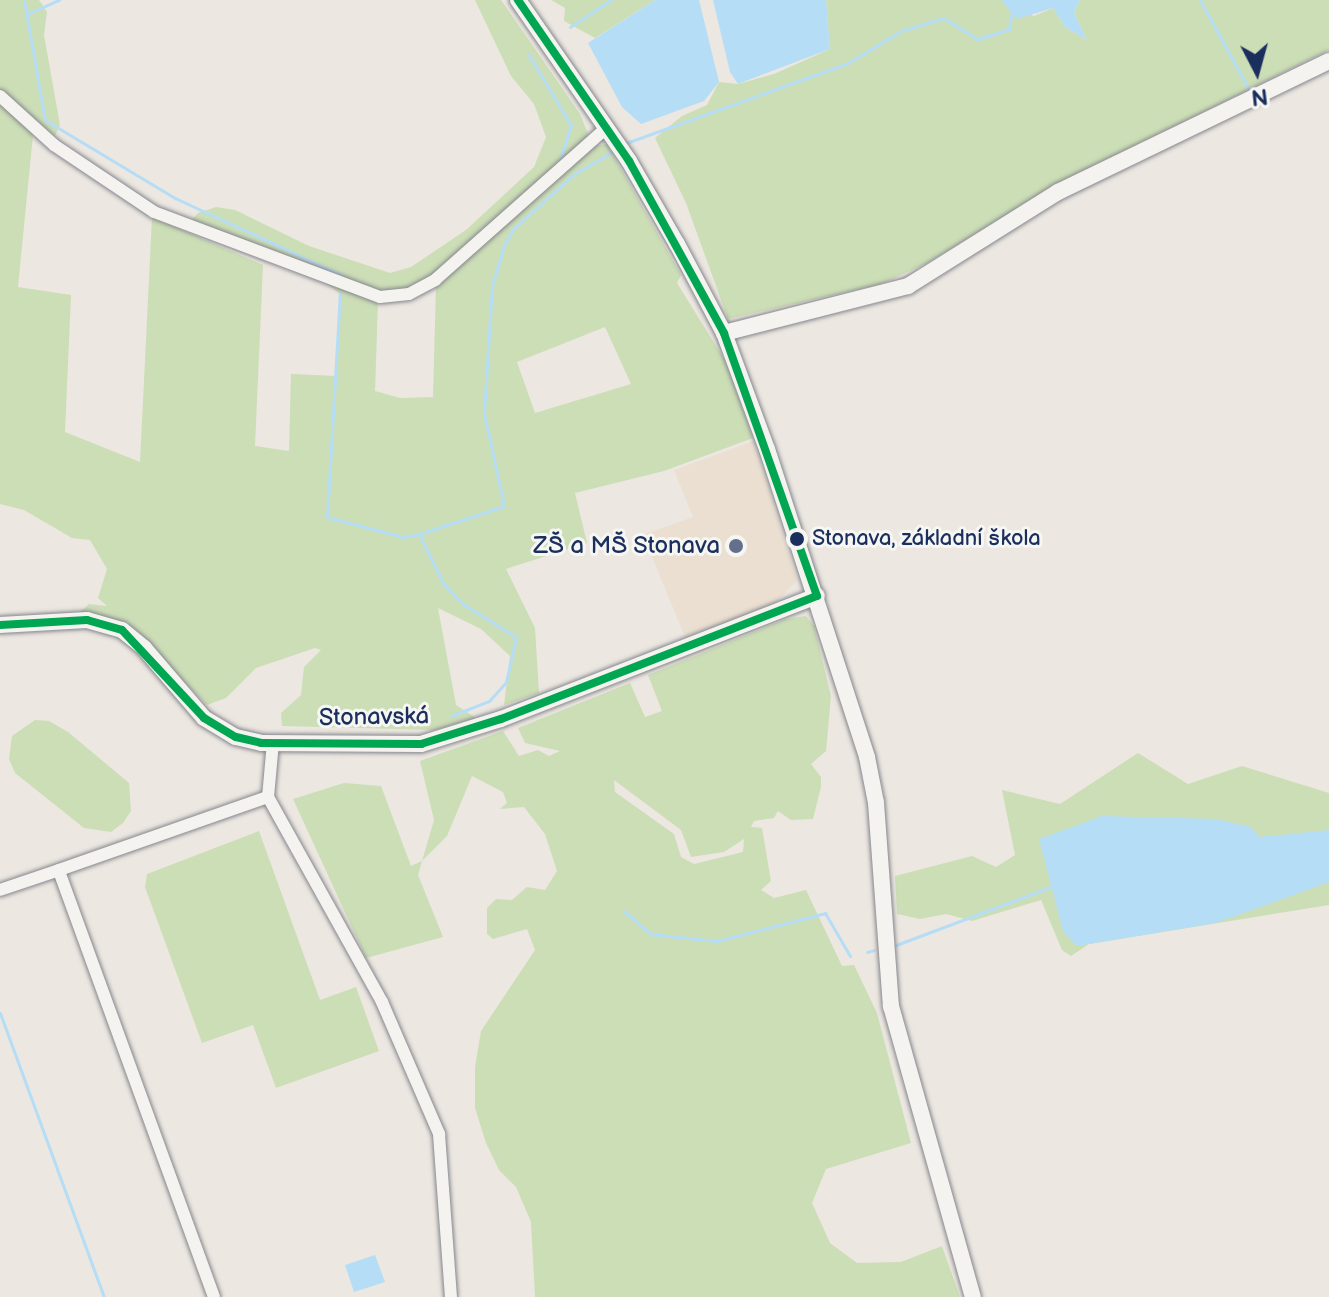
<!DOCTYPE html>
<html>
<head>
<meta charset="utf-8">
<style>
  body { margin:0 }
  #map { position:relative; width:1329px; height:1297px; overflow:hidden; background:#ece7e1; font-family:"Balsamiq Sans",sans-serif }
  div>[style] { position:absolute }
  .built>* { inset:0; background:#eadfd1 }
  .green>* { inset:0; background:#ccdeb6 }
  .water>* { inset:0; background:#b5ddf6 }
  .stream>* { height:3px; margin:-1.5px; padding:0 1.5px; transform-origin:1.5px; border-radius:1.5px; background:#b5ddf6 }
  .roads { filter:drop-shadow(0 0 2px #85878d) drop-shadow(0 0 2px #85878d) }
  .street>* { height:12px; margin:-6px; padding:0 6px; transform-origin:6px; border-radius:6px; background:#f4f3f0 }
  .secondary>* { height:16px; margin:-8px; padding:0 8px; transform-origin:8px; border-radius:8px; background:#f4f3f0 }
  .bus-1>* { height:8px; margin:-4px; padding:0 4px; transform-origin:4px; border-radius:4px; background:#00a651 }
  .dots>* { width:22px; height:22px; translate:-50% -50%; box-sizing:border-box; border:4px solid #f6f6f2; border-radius:50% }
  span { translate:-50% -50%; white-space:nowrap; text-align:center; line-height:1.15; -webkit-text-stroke:6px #f6f6f2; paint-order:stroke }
  .bus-label { font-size:22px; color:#1b2f5e }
  .left { translate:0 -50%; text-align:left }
  .poi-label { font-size:24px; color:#1b2f5e }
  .right { translate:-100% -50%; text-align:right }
  .street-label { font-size:24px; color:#1b2f5e }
  .north { position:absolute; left:1217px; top:32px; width:80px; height:80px; -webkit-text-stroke:6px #f6f6f2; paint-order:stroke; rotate:174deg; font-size:22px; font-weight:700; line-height:32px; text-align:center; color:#1b2f5e }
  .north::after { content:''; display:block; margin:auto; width:28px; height:36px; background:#1b2f5e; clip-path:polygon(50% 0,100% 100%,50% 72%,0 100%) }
</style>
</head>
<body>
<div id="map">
  <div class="built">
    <div style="clip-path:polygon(754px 441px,797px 580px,773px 606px,686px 639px,643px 535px,693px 517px,674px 470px)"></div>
  </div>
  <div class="green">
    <div style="clip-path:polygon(0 0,39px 0,47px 12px,44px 35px,60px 125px,55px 136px,0 91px)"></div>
    <div style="clip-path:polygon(evenodd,475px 0,501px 0,580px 114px,593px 146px,607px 144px,681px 275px,677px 283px,726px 362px,753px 438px,664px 471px,575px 493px,587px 543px,506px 569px,535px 628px,539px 693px,504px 705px,510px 656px,481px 629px,438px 608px,456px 705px,476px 718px,435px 730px,282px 726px,281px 713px,301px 695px,304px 667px,321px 650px,315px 648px,256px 668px,226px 698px,207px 705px,127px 622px,80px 612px,89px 604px,107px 606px,98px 598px,107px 569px,90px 540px,72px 538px,24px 510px,0 504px,0 100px,25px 120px,33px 135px,18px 287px,71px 295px,65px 432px,140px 462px,152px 217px,263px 265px,255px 446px,289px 451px,291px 374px,336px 376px,340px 294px,296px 261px,188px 224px,198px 213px,216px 207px,235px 210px,309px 246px,390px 273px,411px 267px,466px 230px,534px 167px,546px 137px,534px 104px,511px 76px,475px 0,436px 285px,433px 397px,400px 398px,375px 391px,378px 302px,412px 299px,436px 285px,475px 0,605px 327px,631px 384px,535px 413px,517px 362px,605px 327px)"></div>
    <div style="clip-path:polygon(551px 0,655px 0,595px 38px,564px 21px,565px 8px)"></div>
    <div style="clip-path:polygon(826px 0,1001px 0,1034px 16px,1053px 8px,1065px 27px,1087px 40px,1074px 13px,1080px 0,1329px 0,1329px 50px,1065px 180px,927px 263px,881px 284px,728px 319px,686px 203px,655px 138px,682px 116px,707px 105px,719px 82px,738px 84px,774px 74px,830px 49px)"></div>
    <div style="clip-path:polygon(evenodd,806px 616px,814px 626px,831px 696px,826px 751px,811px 764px,821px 777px,821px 787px,813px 819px,791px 820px,778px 811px,774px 818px,754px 821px,751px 827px,762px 828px,771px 881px,761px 890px,774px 898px,806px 890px,842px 966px,854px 965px,877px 1013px,911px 1143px,826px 1169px,812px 1203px,830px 1243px,857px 1263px,901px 1262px,942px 1246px,960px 1297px,535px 1297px,531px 1222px,516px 1187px,499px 1170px,486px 1143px,475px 1108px,475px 1067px,481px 1031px,535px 950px,527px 929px,493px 939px,487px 934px,487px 908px,496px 899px,512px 900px,527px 887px,545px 890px,557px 871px,545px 834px,524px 807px,500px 809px,507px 803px,503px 792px,472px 776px,447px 836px,422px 861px,418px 875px,443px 937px,366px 958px,293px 799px,344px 783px,381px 786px,411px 866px,422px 861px,434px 820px,420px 761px,503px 731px,519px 756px,538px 750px,549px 756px,560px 751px,525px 743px,518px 728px,630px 683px,645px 717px,662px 711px,648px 675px,786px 619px,806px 616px,614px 780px,681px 830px,691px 857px,724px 852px,744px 839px,743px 852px,694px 864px,681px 857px,674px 834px,615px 792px,614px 780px)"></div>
    <div style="clip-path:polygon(35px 720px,49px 721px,68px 732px,129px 783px,131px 811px,123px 823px,111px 832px,84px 828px,15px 773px,9px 759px,12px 736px)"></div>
    <div style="clip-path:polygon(1138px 753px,1188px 784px,1242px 766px,1329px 793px,1329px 905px,1089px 944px,1071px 956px,1062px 950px,1041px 900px,972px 921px,946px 914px,920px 919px,897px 914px,895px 876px,972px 856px,996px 867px,1015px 855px,1002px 790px,1060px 804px)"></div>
    <div style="clip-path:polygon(259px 831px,320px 1000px,356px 987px,379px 1051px,276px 1088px,253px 1025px,202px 1043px,145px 887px,147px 874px)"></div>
  </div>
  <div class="water">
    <div style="clip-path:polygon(655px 0,699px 0,719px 82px,704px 101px,641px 124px,622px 107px,588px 43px)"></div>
    <div style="clip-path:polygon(713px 0,826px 0,830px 49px,738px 84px,730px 72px)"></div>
    <div style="clip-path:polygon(1001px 0,1080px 0,1074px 13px,1087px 40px,1065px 27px,1053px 8px,1017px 19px)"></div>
    <div style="clip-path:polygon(1102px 816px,1216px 819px,1251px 827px,1259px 837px,1329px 830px,1329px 882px,1216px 923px,1077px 946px,1063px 931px,1039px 839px)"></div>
    <div style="clip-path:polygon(375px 1255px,385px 1282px,354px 1292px,345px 1265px)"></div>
  </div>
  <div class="stream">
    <div style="left:24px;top:0;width:122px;rotate:80.1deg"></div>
    <div style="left:45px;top:120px;width:152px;rotate:31deg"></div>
    <div style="left:175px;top:198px;width:183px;rotate:24.9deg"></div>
    <div style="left:1200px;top:0;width:100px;rotate:61.4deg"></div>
    <div style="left:27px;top:14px;width:35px;rotate:-24deg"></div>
    <div style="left:570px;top:27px;width:49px;rotate:-33.4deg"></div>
    <div style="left:528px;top:54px;width:83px;rotate:58.8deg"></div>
    <div style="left:571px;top:125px;width:32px;rotate:108deg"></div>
    <div style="left:626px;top:143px;width:234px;rotate:-19.8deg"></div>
    <div style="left:846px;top:64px;width:66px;rotate:-30.8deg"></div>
    <div style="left:903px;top:30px;width:43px;rotate:-16.3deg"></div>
    <div style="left:944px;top:18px;width:39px;rotate:32deg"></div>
    <div style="left:977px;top:39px;width:34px;rotate:-17deg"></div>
    <div style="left:1009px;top:29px;width:19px;rotate:-81deg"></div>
    <div style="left:340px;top:292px;width:225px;rotate:93.3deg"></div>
    <div style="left:327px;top:517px;width:79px;rotate:14.7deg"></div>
    <div style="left:403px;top:537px;width:16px;rotate:-11deg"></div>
    <div style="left:451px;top:716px;width:41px;rotate:-21.5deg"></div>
    <div style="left:489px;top:701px;width:25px;rotate:-48deg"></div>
    <div style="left:506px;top:682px;width:46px;rotate:-77.5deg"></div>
    <div style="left:516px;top:637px;width:62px;rotate:-148.1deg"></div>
    <div style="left:463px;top:604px;width:29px;rotate:-134deg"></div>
    <div style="left:443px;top:583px;width:55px;rotate:-116.1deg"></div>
    <div style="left:419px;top:534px;width:89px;rotate:-18.2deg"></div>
    <div style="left:504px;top:506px;width:95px;rotate:-102.1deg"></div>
    <div style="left:484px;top:413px;width:127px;rotate:-86.4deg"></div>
    <div style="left:492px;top:286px;width:43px;rotate:-73.7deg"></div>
    <div style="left:504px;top:245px;width:18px;rotate:-61deg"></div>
    <div style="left:513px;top:229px;width:82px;rotate:-42deg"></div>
    <div style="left:574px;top:174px;width:44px;rotate:-30.1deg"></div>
    <div style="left:624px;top:911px;width:35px;rotate:41deg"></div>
    <div style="left:650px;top:934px;width:67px;rotate:6deg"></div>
    <div style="left:717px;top:941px;width:112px;rotate:-14.5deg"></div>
    <div style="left:825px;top:913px;width:50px;rotate:59.8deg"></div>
    <div style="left:896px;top:945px;width:165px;rotate:-20.6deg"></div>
    <div style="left:867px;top:952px;width:7px;rotate:-16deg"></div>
    <div style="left:0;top:1013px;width:302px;rotate:69.9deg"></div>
  </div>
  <div class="roads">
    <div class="street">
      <div style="left:0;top:96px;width:73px;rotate:42.2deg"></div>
      <div style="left:54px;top:145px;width:120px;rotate:33.8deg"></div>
      <div style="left:154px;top:212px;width:241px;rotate:20.6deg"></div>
      <div style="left:380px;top:297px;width:29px;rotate:-6deg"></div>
      <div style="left:409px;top:294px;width:30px;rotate:-28deg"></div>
      <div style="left:435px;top:280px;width:229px;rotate:-41.6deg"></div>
      <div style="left:268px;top:797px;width:235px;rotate:60.9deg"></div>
      <div style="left:382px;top:1002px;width:144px;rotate:66.6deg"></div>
      <div style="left:439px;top:1134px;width:163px;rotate:85.8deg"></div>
      <div style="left:0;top:890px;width:62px;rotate:-18.7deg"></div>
      <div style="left:214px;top:1297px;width:454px;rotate:-110deg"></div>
      <div style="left:59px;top:870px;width:221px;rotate:-19.3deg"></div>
      <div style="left:268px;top:797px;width:55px;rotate:-84.8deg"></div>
    </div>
    <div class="secondary">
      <div style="left:518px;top:0;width:196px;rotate:55.4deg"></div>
      <div style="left:629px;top:161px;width:96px;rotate:60deg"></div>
      <div style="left:677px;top:244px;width:101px;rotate:62.2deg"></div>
      <div style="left:724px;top:333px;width:124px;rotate:69.7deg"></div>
      <div style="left:767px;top:449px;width:324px;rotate:72deg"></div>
      <div style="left:867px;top:757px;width:47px;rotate:78.9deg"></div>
      <div style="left:876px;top:803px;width:204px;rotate:85.8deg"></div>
      <div style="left:891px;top:1006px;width:302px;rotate:74.3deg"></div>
      <div style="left:724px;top:333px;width:190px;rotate:-14.3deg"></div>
      <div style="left:908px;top:286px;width:177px;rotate:-32.1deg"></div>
      <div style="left:1058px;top:192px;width:301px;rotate:-25.8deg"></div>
      <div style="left:0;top:625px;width:87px;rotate:-3.3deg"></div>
      <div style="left:87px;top:620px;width:36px;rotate:16deg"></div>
      <div style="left:122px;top:630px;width:28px;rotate:39deg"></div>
      <div style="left:144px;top:648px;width:92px;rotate:49.4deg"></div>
      <div style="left:204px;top:718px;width:37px;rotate:31deg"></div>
      <div style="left:236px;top:737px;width:26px;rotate:13deg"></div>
      <div style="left:261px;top:743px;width:160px;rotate:0.4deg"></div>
      <div style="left:421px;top:744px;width:84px;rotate:-17.4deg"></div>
      <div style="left:501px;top:719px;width:339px;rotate:-21.3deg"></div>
    </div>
  </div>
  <div class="bus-1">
    <div style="left:0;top:625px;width:87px;rotate:-3.3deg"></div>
    <div style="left:87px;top:620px;width:36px;rotate:16deg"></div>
    <div style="left:122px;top:630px;width:120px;rotate:47deg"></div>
    <div style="left:204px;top:718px;width:37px;rotate:31deg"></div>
    <div style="left:236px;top:737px;width:26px;rotate:13deg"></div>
    <div style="left:261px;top:743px;width:160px;rotate:0.4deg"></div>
    <div style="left:421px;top:744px;width:84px;rotate:-17.4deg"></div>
    <div style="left:501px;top:719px;width:339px;rotate:-21.3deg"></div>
    <div style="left:817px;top:596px;width:279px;rotate:-109.5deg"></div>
    <div style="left:724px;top:333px;width:196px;rotate:-118.9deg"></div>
    <div style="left:629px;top:161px;width:196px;rotate:-124.6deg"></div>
  </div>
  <div class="dots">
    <div style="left:797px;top:539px;background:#1b2f5e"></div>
    <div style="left:736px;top:546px;background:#646f8c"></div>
  </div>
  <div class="bus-label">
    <span class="left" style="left:812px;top:539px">Stonava, základní škola</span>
  </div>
  <div class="poi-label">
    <span class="right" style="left:720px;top:546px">ZŠ a MŠ Stonava</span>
  </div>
  <div class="street-label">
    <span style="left:374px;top:717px;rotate:-1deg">Stonavská</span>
  </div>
  <div class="north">N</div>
</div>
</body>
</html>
